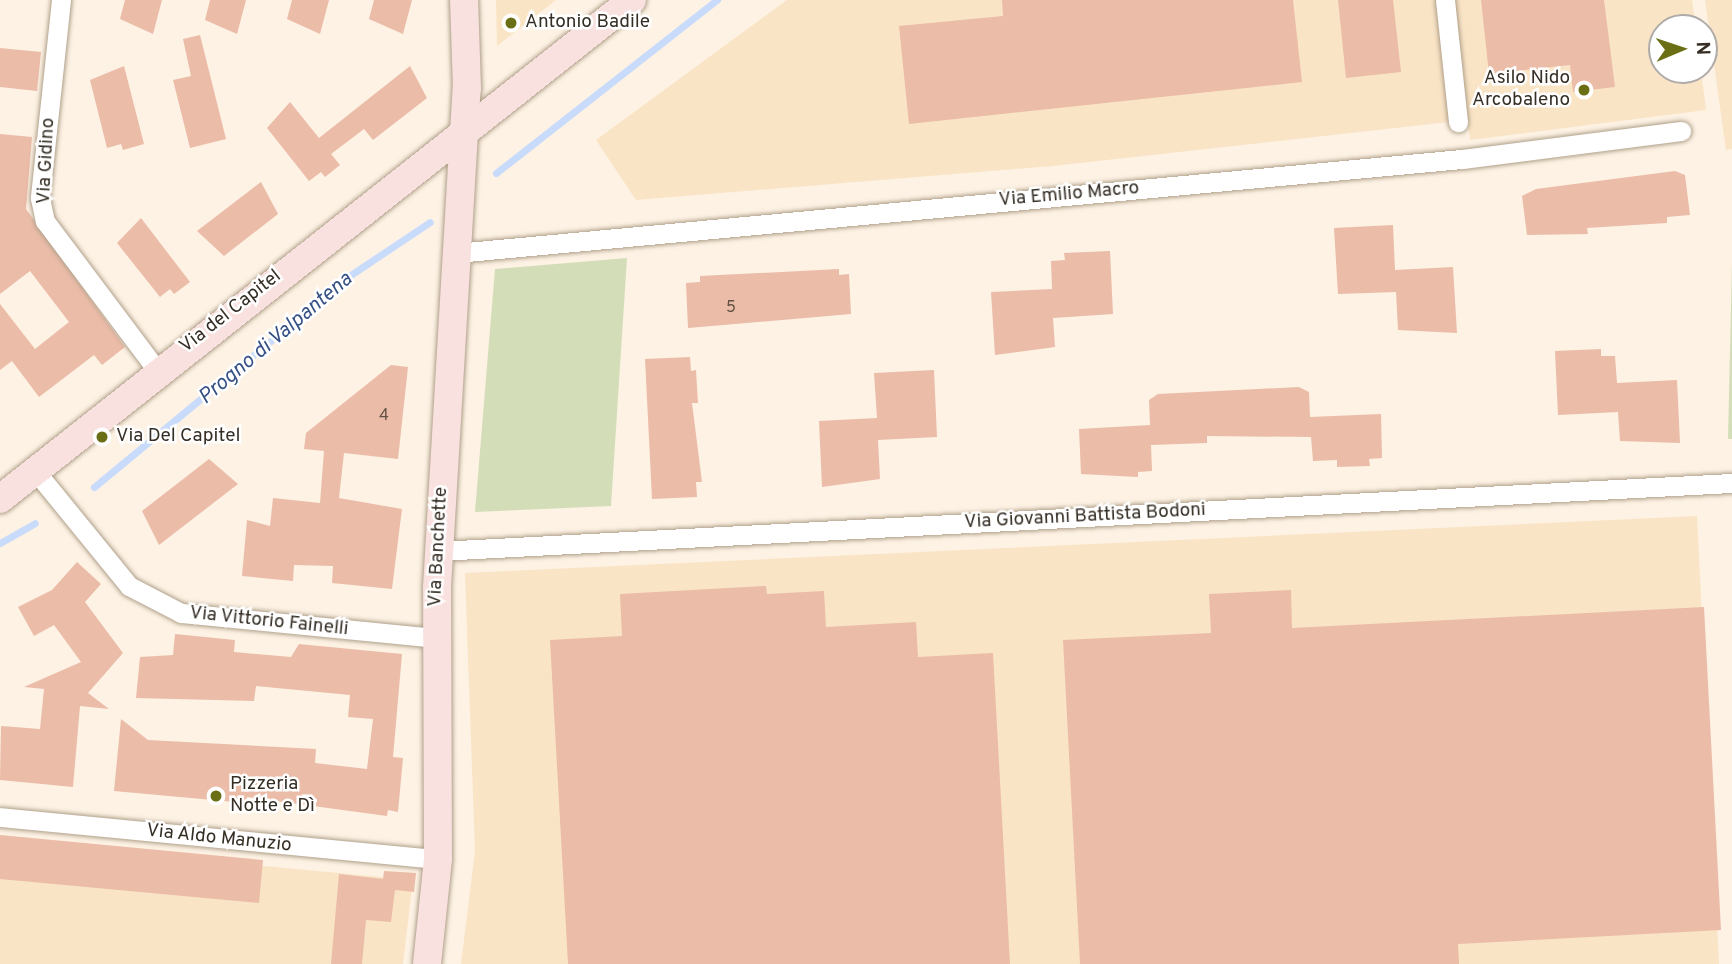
<!DOCTYPE html>
<html>
<head>
<meta charset="utf-8">
<style>
  body { margin:0 }
  #map { position:relative; width:1732px; height:964px; overflow:hidden; background:#fdf2e4; font-family:Overpass,sans-serif }
  div>[style] { position:absolute }
  .built>* { inset:0; background:#fae4c6 }
  .green>* { inset:0; background:#d3deb8 }
  .stream>* { height:7px; margin:-3.5px; padding:0 3.5px; transform-origin:3.5px; border-radius:3.5px; background:#c9dbfb }
  .building>* { inset:0; background:#ebbca8 }
  .roads { filter:drop-shadow(0 0 2px #b0a08a) drop-shadow(0 0 2px #b0a08a) }
  .street>* { height:19px; margin:-9.5px; padding:0 9.5px; transform-origin:9.5px; border-radius:9.5px; background:#fff }
  .secondary>* { height:28px; margin:-14px; padding:0 14px; transform-origin:14px; border-radius:14px; background:#f8e1df }
  .dots>* { width:19px; height:19px; translate:-50% -50%; box-sizing:border-box; border:4px solid #fff; border-radius:50% }
  span { translate:-50% -50%; white-space:nowrap; text-align:center; line-height:1.15; -webkit-text-stroke:5px #fff; paint-order:stroke }
  .number-label { font-size:16px; color:#625246 }
  .number-label span { -webkit-text-stroke-width:0 }
  .poi-label { font-size:19px; color:#352e25 }
  .left { translate:0 -50%; text-align:left }
  .right { translate:-100% -50%; text-align:right }
  .street-label { font-size:19px; color:#352e25 }
  .water-label { font-size:21px; color:#365185; font-style:italic }
  .north { position:absolute; left:1648px; top:14px; width:70px; height:70px; box-sizing:border-box; background:#fff; border:2px solid #aeaba8; border-radius:50%; rotate:88deg; font-size:19px; font-weight:700; line-height:28px; text-align:center; color:#352e25 }
  .north::after { content:''; display:block; margin:auto; width:24px; height:32px; background:#6a6f15; clip-path:polygon(50% 0,100% 100%,50% 72%,0 100%) }
</style>
</head>
<body>
<div id="map">
  <div class="built">
    <div style="clip-path:polygon(496px 0,556px 0,497px 46px)"></div>
    <div style="clip-path:polygon(787px 0,1436px 0,1449px 122px,1053px 166px,636px 200px,596px 140px)"></div>
    <div style="clip-path:polygon(1454px 0,1692px 0,1696px 28px,1662px 28px,1662px 70px,1701px 70px,1706px 110px,1470px 140px)"></div>
    <div style="clip-path:polygon(1705px 0,1732px 0,1732px 149px,1726px 150px)"></div>
    <div style="clip-path:polygon(1697px 516px,1719px 964px,461px 964px,475px 851px,465px 573px)"></div>
    <div style="clip-path:polygon(0 841px,413px 880px,403px 964px,0 964px)"></div>
  </div>
  <div class="green">
    <div style="clip-path:polygon(627px 258px,611px 506px,475px 512px,495px 269px)"></div>
    <div style="clip-path:polygon(1732px 261px,1732px 439px,1728px 439px)"></div>
  </div>
  <div class="stream">
    <div style="left:496px;top:173px;width:281px;rotate:-38.1deg"></div>
    <div style="left:94px;top:487px;width:331px;rotate:-39.6deg"></div>
    <div style="left:349px;top:276px;width:97px;rotate:-33.7deg"></div>
    <div style="left:0;top:543px;width:40px;rotate:-29.7deg"></div>
  </div>
  <div class="building">
    <div style="clip-path:polygon(125px 0,162px 0,153px 34px,120px 19px)"></div>
    <div style="clip-path:polygon(210px 0,246px 0,237px 34px,205px 20px)"></div>
    <div style="clip-path:polygon(292px 0,329px 0,320px 34px,287px 19px)"></div>
    <div style="clip-path:polygon(374px 0,412px 0,403px 34px,369px 19px)"></div>
    <div style="clip-path:polygon(1002px 0,1293px 0,1302px 82px,909px 124px,899px 26px,1003px 16px)"></div>
    <div style="clip-path:polygon(1338px 0,1393px 0,1401px 72px,1346px 78px)"></div>
    <div style="clip-path:polygon(1481px 0,1604px 0,1615px 87px,1573px 92px,1570px 65px,1489px 74px)"></div>
    <div style="clip-path:polygon(200px 35px,226px 139px,190px 148px,173px 80px,191px 76px,183px 39px)"></div>
    <div style="clip-path:polygon(0 48px,41px 52px,37px 91px,0 87px)"></div>
    <div style="clip-path:polygon(124px 66px,144px 144px,123px 150px,121px 144px,107px 148px,90px 80px)"></div>
    <div style="clip-path:polygon(410px 66px,427px 98px,373px 140px,364px 129px,331px 154px,340px 165px,325px 177px,321px 172px,309px 181px,267px 128px,290px 102px,319px 138px)"></div>
    <div style="clip-path:polygon(0 134px,32px 137px,26px 209px,125px 347px,102px 365px,94px 355px,39px 397px,12px 361px,0 370px,0 304px,35px 349px,69px 322px,30px 271px,0 294px)"></div>
    <div style="clip-path:polygon(1675px 171px,1685px 175px,1690px 215px,1667px 217px,1667px 223px,1587px 228px,1588px 234px,1527px 235px,1522px 196px,1536px 189px)"></div>
    <div style="clip-path:polygon(261px 182px,278px 214px,224px 256px,197px 231px)"></div>
    <div style="clip-path:polygon(141px 218px,190px 282px,174px 294px,170px 289px,160px 297px,117px 243px)"></div>
    <div style="clip-path:polygon(1393px 225px,1395px 270px,1453px 267px,1457px 333px,1398px 330px,1396px 292px,1338px 294px,1334px 228px)"></div>
    <div style="clip-path:polygon(1110px 251px,1113px 314px,1053px 318px,1055px 347px,995px 355px,991px 292px,1052px 289px,1051px 261px,1065px 260px,1064px 253px)"></div>
    <div style="clip-path:polygon(839px 269px,839px 275px,849px 274px,851px 314px,688px 328px,686px 283px,700px 282px,700px 276px)"></div>
    <div style="clip-path:polygon(1601px 349px,1601px 356px,1615px 356px,1617px 383px,1677px 380px,1680px 443px,1620px 441px,1618px 412px,1558px 415px,1555px 351px)"></div>
    <div style="clip-path:polygon(690px 357px,691px 371px,696px 370px,698px 403px,692px 403px,702px 482px,696px 482px,697px 497px,652px 499px,645px 359px)"></div>
    <div style="clip-path:polygon(391px 365px,408px 367px,398px 459px,344px 453px,339px 498px,402px 509px,392px 589px,332px 583px,333px 566px,294px 565px,293px 581px,242px 576px,247px 520px,270px 526px,273px 498px,320px 503px,324px 451px,304px 449px,306px 433px)"></div>
    <div style="clip-path:polygon(934px 370px,937px 437px,878px 440px,880px 479px,822px 487px,819px 421px,877px 418px,874px 373px)"></div>
    <div style="clip-path:polygon(1299px 387px,1309px 392px,1310px 417px,1381px 414px,1382px 458px,1369px 459px,1370px 466px,1337px 467px,1337px 460px,1313px 461px,1311px 437px,1207px 436px,1207px 443px,1151px 445px,1152px 471px,1138px 472px,1138px 477px,1081px 474px,1079px 429px,1150px 425px,1149px 400px,1158px 394px)"></div>
    <div style="clip-path:polygon(209px 459px,238px 484px,159px 545px,142px 511px)"></div>
    <div style="clip-path:polygon(77px 562px,101px 584px,85px 602px,123px 653px,88px 693px,109px 709px,80px 706px,73px 787px,0 780px,1px 726px,40px 729px,44px 689px,24px 687px,81px 662px,54px 625px,34px 636px,18px 607px,52px 590px)"></div>
    <div style="clip-path:polygon(766px 586px,767px 594px,824px 591px,826px 627px,916px 622px,918px 657px,993px 653px,1010px 964px,568px 964px,550px 640px,622px 636px,620px 594px)"></div>
    <div style="clip-path:polygon(1291px 590px,1292px 628px,1704px 607px,1721px 930px,1458px 944px,1459px 964px,1080px 964px,1063px 640px,1211px 633px,1209px 594px)"></div>
    <div style="clip-path:polygon(175px 634px,235px 640px,234px 652px,291px 657px,299px 644px,402px 654px,393px 757px,403px 758px,398px 812px,388px 810px,387px 816px,247px 797px,246px 803px,114px 791px,121px 719px,148px 740px,316px 749px,315px 763px,367px 769px,373px 719px,348px 717px,350px 695px,256px 686px,254px 701px,136px 698px,140px 657px,173px 655px)"></div>
    <div style="clip-path:polygon(0 835px,263px 860px,259px 903px,0 879px)"></div>
    <div style="clip-path:polygon(384px 871px,416px 873px,414px 892px,395px 890px,391px 922px,366px 920px,362px 964px,331px 964px,339px 874px,383px 879px)"></div>
  </div>
  <div class="roads">
    <div class="street">
      <div style="left:61px;top:0;width:199px;rotate:96.1deg"></div>
      <div style="left:40px;top:198px;width:24px;rotate:78deg"></div>
      <div style="left:45px;top:221px;width:186px;rotate:53.1deg"></div>
      <div style="left:1445px;top:0;width:123px;rotate:83.9deg"></div>
      <div style="left:456px;top:253px;width:1010px;rotate:-5.34deg"></div>
      <div style="left:1462px;top:159px;width:221px;rotate:-7.3deg"></div>
      <div style="left:37px;top:473px;width:146px;rotate:50.8deg"></div>
      <div style="left:129px;top:586px;width:59px;rotate:27.4deg"></div>
      <div style="left:181px;top:613px;width:256px;rotate:5.6deg"></div>
      <div style="left:438px;top:551px;width:1296px;rotate:-3.01deg"></div>
      <div style="left:0;top:817px;width:440px;rotate:5.5deg"></div>
    </div>
    <div class="secondary">
      <div style="left:0;top:499px;width:805px;rotate:-38.29deg"></div>
      <div style="left:427px;top:964px;width:106px;rotate:-84deg"></div>
      <div style="left:438px;top:859px;width:272px;rotate:-90.2deg"></div>
      <div style="left:437px;top:587px;width:499px;rotate:-86.6deg"></div>
      <div style="left:467px;top:89px;width:89px;rotate:-91.9deg"></div>
    </div>
  </div>
  <div class="dots">
    <div style="left:511px;top:23px;background:#6a6f15"></div>
    <div style="left:1584px;top:90px;background:#6a6f15"></div>
    <div style="left:102px;top:437px;background:#6a6f15"></div>
    <div style="left:216px;top:796px;background:#6a6f15"></div>
  </div>
  <div class="number-label">
    <span style="left:731px;top:308px">5</span>
    <span style="left:384px;top:416px">4</span>
  </div>
  <div class="poi-label">
    <span class="left" style="left:525px;top:23px">Antonio Badile</span>
    <span class="right" style="left:1570px;top:90px">Asilo Nido<br>Arcobaleno</span>
    <span class="left" style="left:116px;top:437px">Via Del Capitel</span>
    <span class="left" style="left:230px;top:796px">Pizzeria<br>Notte e Dì</span>
  </div>
  <div class="street-label">
    <span style="left:47px;top:161px;rotate:-87deg">Via Gidino</span>
    <span style="left:1069px;top:195px;rotate:-5deg">Via Emilio Macro</span>
    <span style="left:231px;top:312px;rotate:-38deg">Via del Capitel</span>
    <span style="left:1085px;top:517px;rotate:-3deg">Via Giovanni Battista Bodoni</span>
    <span style="left:439px;top:547px;rotate:-87deg">Via Banchette</span>
    <span style="left:269px;top:622px;rotate:6deg">Via Vittorio Fainelli</span>
    <span style="left:219px;top:839px;rotate:6deg">Via Aldo Manuzio</span>
  </div>
  <div class="water-label">
    <span style="left:276px;top:339px;rotate:-40deg">Progno di Valpantena</span>
  </div>
  <div class="north">N</div>
</div>
</body>
</html>
